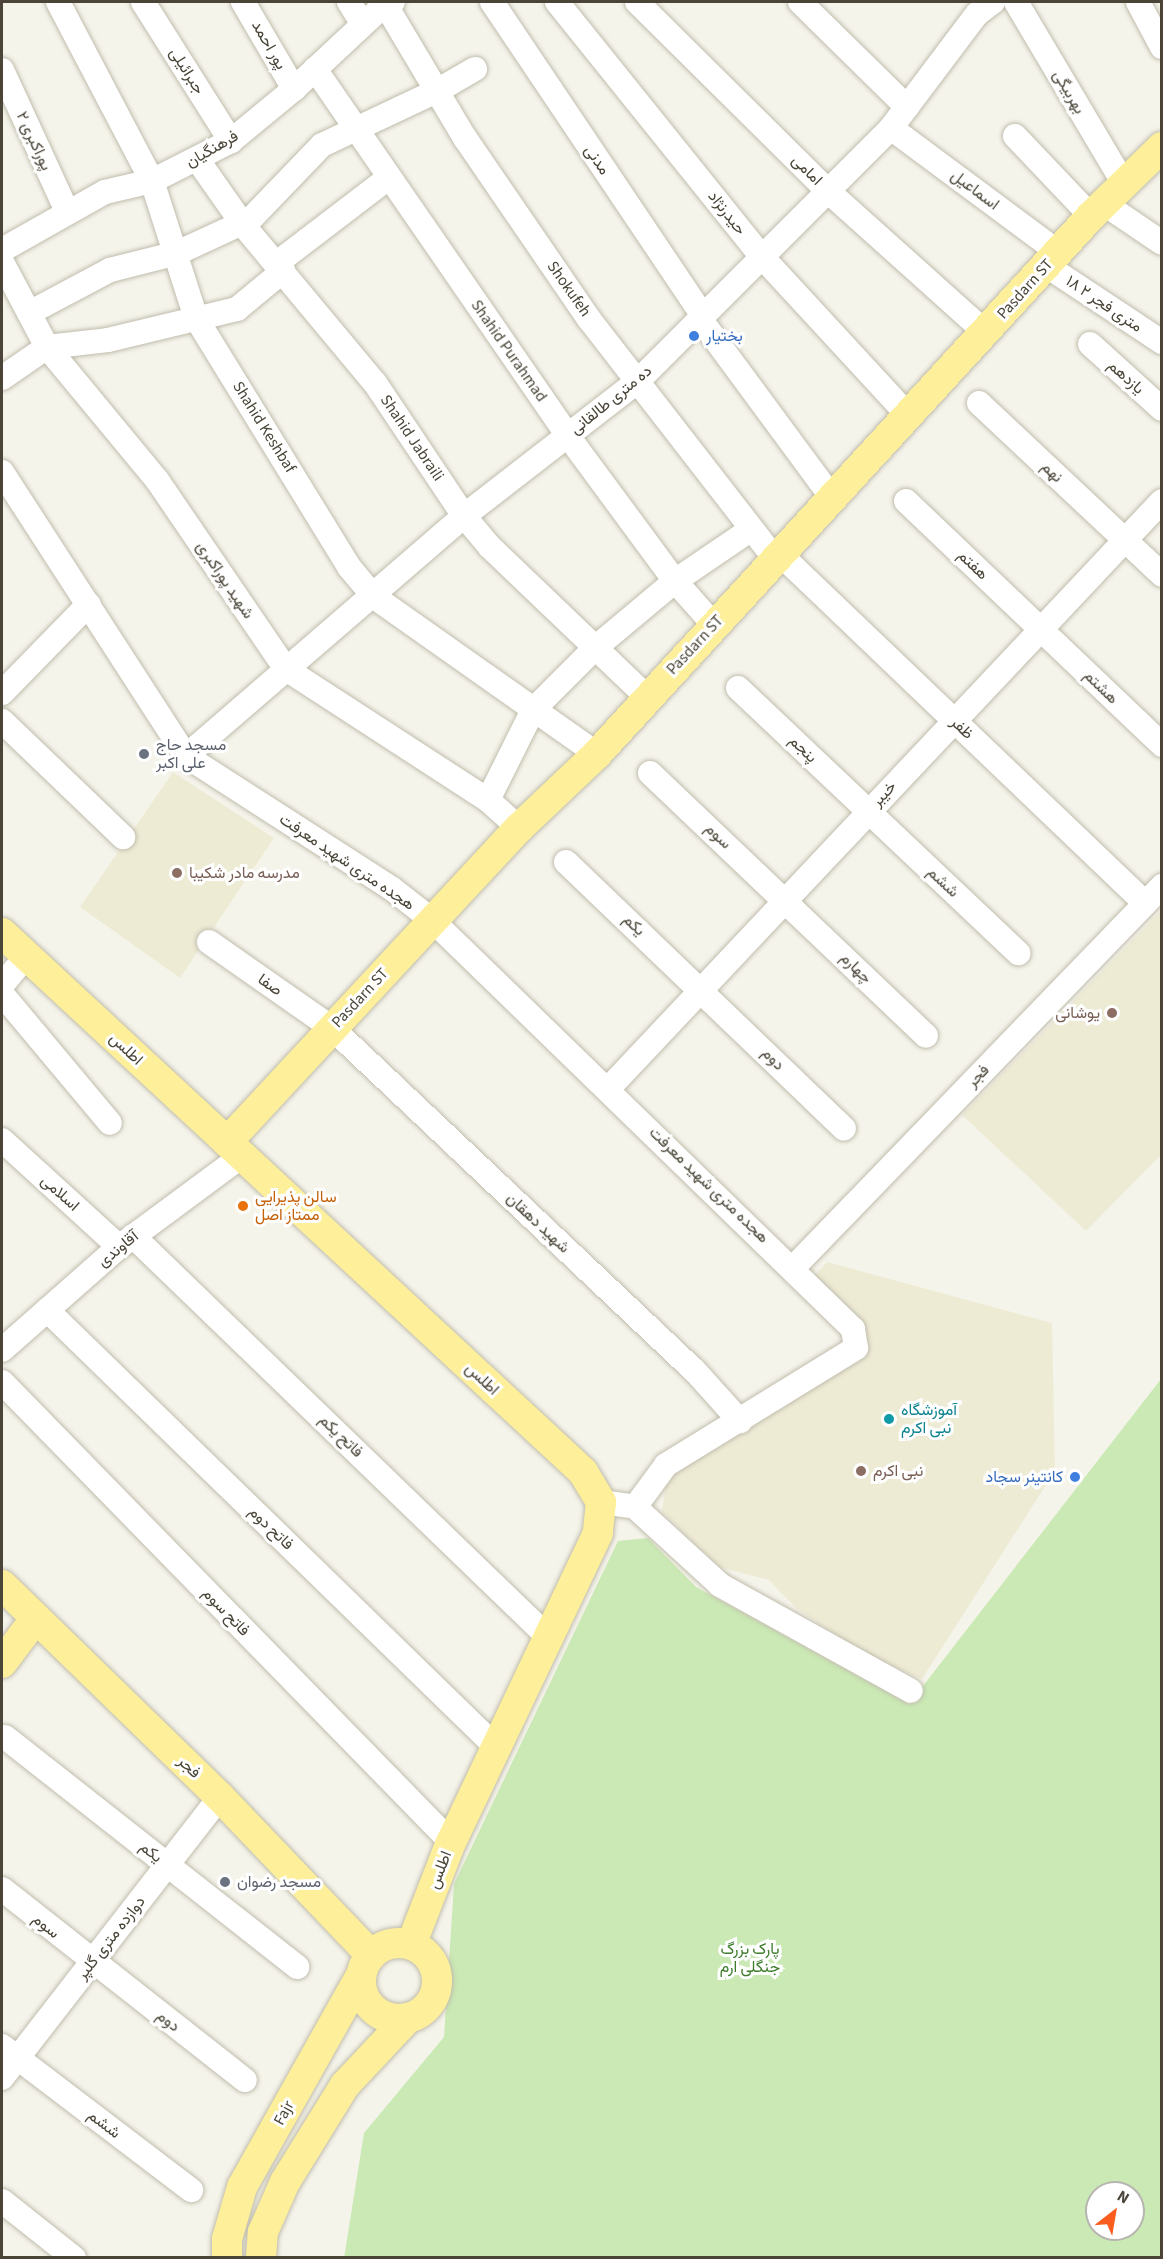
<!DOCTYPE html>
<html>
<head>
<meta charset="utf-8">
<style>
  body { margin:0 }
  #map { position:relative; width:1163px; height:2259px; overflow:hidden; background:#f5f4eb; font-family:"Source Sans 3",Vazirmatn,sans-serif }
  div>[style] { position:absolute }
  .education>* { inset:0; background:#eeebd5 }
  .green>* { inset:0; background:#cae9b4 }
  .roads { filter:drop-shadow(0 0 2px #c1bdad) drop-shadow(0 0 2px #c1bdad) }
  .minor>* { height:24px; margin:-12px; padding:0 12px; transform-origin:12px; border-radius:12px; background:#fff }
  .major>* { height:30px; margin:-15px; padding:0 15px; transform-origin:15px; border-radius:15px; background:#fef09b }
  .major>.ring { margin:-15px; padding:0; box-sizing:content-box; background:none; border:30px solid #fef09b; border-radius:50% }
  .dots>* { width:16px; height:16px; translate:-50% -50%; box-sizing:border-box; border:3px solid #fff; border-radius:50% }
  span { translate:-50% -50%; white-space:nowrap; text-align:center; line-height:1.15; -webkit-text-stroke:6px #fff; paint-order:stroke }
  .street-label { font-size:16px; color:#4a4538 }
  .shop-label { font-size:16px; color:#366cbe }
  .left { translate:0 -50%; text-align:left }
  .right { translate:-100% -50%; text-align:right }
  .worship-label { font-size:16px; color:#5b616d }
  .education-label { font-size:16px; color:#785e54 }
  .food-label { font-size:16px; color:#c56008 }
  .culture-label { font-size:16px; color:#0d838f }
  .park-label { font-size:16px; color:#3e7c2b }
  .frame { position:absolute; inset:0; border:3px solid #4a4538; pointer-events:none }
  .north { position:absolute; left:1085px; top:2181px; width:60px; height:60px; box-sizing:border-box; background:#fff; border:2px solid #b7b5af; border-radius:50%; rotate:31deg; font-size:16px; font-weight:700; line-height:24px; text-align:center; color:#4a4538 }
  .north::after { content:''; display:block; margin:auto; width:21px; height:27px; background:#f95e1e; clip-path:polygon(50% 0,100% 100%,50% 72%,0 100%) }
</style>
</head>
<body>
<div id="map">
  <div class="education">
    <div style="clip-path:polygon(173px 772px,274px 838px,180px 978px,80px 907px)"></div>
    <div style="clip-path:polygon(1161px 911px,1161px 1155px,1086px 1231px,962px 1115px)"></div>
    <div style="clip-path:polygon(827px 1262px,1052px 1323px,1055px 1471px,922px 1679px,864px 1653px,797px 1609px,769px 1580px,719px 1567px,662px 1512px,667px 1470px,864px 1351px,813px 1277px)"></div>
  </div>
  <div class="green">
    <div style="clip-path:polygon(evenodd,1161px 1379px,1161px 2257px,344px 2258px,364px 2133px,444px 2037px,454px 1884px,618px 1541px,648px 1538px,696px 1587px,909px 1704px,1161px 1379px,1097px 2193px,1133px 2193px,1133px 2229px,1097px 2229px,1097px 2193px)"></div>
  </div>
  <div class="roads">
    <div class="minor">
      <div style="left:58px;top:2px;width:202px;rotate:62.3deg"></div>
      <div style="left:152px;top:181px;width:144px;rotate:72.2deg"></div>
      <div style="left:196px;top:318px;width:292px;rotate:58.4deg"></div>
      <div style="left:349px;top:567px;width:38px;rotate:50deg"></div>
      <div style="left:373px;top:596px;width:274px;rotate:35.2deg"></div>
      <div style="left:143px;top:2px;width:165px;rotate:57.7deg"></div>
      <div style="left:243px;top:2px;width:101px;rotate:59.6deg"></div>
      <div style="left:349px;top:2px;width:26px;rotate:58deg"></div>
      <div style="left:492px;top:2px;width:380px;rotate:56.1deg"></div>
      <div style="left:557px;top:2px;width:330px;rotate:51.2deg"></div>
      <div style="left:764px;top:259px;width:212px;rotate:47.3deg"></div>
      <div style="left:637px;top:2px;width:270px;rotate:44.7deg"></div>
      <div style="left:829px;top:192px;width:210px;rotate:41.9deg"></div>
      <div style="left:800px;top:2px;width:150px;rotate:44.5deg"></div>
      <div style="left:1016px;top:2px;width:209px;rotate:59.3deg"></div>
      <div style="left:1138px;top:2px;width:51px;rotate:61.9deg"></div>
      <div style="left:385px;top:4px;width:156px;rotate:59.2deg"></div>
      <div style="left:465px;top:138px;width:219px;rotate:55.6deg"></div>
      <div style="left:589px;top:319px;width:304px;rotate:52.2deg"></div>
      <div style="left:315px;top:69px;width:446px;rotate:55.4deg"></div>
      <div style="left:568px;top:436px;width:180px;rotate:53.6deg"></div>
      <div style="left:675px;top:581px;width:59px;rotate:48.4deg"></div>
      <div style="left:2px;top:70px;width:155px;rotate:65.3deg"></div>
      <div style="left:891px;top:128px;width:208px;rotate:36.6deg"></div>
      <div style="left:1015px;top:136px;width:110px;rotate:46.5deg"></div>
      <div style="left:197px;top:159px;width:82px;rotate:55deg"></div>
      <div style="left:244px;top:226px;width:204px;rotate:50.2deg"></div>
      <div style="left:375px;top:383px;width:160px;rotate:56.2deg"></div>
      <div style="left:464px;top:516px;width:39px;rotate:50deg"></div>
      <div style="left:489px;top:546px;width:219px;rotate:43.7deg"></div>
      <div style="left:1103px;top:203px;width:71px;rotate:34.1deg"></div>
      <div style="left:244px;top:226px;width:112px;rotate:-46.1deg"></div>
      <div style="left:322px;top:145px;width:127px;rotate:-25.2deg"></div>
      <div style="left:437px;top:91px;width:44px;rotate:-30.1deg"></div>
      <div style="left:2px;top:250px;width:118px;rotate:-29.4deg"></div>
      <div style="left:105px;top:192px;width:48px;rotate:-13.2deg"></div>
      <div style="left:152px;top:181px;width:89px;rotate:-26.9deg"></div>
      <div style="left:231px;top:141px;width:82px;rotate:-39.5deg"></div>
      <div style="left:294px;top:89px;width:125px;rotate:-43deg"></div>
      <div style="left:385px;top:4px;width:8px;rotate:-14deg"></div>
      <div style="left:2px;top:262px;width:96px;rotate:62.1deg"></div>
      <div style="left:47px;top:347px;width:173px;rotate:50.4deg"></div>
      <div style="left:157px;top:480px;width:229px;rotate:55.7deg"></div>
      <div style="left:286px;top:669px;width:241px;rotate:33deg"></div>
      <div style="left:488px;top:800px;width:42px;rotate:42.1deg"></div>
      <div style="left:277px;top:263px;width:140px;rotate:-37.4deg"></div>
      <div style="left:1047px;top:266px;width:138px;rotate:33.5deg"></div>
      <div style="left:29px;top:313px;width:92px;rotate:-28deg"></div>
      <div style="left:110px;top:270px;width:69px;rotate:-14.2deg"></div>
      <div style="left:177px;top:253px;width:72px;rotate:-24.8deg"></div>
      <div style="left:701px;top:320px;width:221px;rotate:53.6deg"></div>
      <div style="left:1090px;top:344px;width:97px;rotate:42.1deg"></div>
      <div style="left:2px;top:378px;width:55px;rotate:-34.6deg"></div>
      <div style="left:47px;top:347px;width:61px;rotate:-6.5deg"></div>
      <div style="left:108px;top:340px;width:133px;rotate:-13.5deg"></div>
      <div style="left:237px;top:309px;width:60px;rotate:-39.6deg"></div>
      <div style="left:979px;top:403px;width:251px;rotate:43.2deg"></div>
      <div style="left:2px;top:472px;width:338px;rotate:57.1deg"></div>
      <div style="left:186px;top:756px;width:244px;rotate:32.8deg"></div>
      <div style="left:391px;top:888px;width:52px;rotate:38deg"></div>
      <div style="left:432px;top:920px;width:587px;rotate:44.17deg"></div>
      <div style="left:853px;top:1329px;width:19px;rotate:81deg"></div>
      <div style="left:856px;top:1348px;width:223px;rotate:148.4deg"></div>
      <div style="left:666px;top:1465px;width:52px;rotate:126.4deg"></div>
      <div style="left:906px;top:501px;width:354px;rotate:43.6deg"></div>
      <div style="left:780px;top:554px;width:505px;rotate:43.72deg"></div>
      <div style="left:738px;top:688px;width:386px;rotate:43.4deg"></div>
      <div style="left:2px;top:693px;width:124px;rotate:-45.7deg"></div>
      <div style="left:2px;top:721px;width:168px;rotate:43.8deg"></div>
      <div style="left:186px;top:756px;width:367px;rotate:-40.8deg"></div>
      <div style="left:464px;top:516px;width:220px;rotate:-37.8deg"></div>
      <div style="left:638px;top:381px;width:358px;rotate:-45deg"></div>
      <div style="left:891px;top:128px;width:143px;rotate:-53deg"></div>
      <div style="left:977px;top:14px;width:20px;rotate:-37deg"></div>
      <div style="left:650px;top:773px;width:381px;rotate:43.6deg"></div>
      <div style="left:488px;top:800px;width:101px;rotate:-63.4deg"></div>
      <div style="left:533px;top:710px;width:88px;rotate:-45deg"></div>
      <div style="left:595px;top:648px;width:104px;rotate:-39.9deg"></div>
      <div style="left:675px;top:581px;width:91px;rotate:-34.2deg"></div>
      <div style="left:566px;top:862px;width:385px;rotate:43.8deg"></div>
      <div style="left:209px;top:942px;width:150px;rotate:35deg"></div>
      <div style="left:332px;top:1028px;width:498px;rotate:43.4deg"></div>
      <div style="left:694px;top:1370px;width:69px;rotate:48deg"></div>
      <div style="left:2px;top:985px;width:38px;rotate:-50deg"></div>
      <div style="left:2px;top:994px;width:168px;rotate:50.1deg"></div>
      <div style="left:609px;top:1088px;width:806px;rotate:-46.71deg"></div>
      <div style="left:2px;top:1140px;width:159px;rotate:42.4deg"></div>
      <div style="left:133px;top:1236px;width:577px;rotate:44.02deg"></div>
      <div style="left:794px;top:1267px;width:530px;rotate:-45.99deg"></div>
      <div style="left:47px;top:1310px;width:625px;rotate:44.22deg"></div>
      <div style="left:2px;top:1350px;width:156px;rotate:-41.4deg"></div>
      <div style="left:119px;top:1247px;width:153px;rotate:-36.5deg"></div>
      <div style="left:2px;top:1382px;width:643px;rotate:45.69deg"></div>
      <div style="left:601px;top:1502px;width:34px;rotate:8deg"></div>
      <div style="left:635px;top:1507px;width:115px;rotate:42.5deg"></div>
      <div style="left:720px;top:1585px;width:218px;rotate:29deg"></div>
      <div style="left:5px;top:1737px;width:372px;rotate:38.2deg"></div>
      <div style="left:2px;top:1889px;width:309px;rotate:38.2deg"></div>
      <div style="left:2px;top:2046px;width:238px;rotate:37.3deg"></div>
      <div style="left:2px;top:2078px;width:356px;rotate:-52.2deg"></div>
      <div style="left:2px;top:2201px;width:92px;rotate:38.4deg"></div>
    </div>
    <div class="major">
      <div style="left:2px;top:933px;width:793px;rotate:42.85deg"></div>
      <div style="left:583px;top:1472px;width:35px;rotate:59deg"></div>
      <div style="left:601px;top:1502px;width:31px;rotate:96deg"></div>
      <div style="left:598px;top:1533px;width:342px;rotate:115.4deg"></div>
      <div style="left:451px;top:1842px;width:110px;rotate:111.2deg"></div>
      <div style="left:227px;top:1142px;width:429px;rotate:-47.1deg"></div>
      <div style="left:519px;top:828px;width:108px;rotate:-43.5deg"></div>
      <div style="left:597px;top:754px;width:730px;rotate:-47.44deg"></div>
      <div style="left:1091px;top:216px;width:99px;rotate:-44.2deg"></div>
      <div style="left:2px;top:1585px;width:304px;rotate:44.2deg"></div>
      <div style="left:220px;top:1797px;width:219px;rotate:46.3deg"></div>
      <div style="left:2px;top:1663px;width:55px;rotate:-53.1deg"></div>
      <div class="ring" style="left:361px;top:1943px;width:46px;height:46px"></div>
      <div style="left:227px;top:2258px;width:19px;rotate:-90deg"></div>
      <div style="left:227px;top:2239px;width:54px;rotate:-73.9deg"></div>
      <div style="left:242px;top:2187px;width:243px;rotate:-60.7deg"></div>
      <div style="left:261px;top:2258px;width:26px;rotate:-86deg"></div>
      <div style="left:263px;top:2232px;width:55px;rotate:-66.3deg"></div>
      <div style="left:285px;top:2182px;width:114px;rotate:-58.3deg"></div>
      <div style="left:345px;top:2085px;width:91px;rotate:-46.8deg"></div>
    </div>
  </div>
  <div class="dots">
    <div style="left:694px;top:336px;background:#3f7fe0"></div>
    <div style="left:144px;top:754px;background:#6b7280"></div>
    <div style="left:177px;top:873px;background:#8d6e63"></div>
    <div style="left:1112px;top:1013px;background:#8d6e63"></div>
    <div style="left:243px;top:1206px;background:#e8710a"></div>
    <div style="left:889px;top:1419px;background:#0f9aa8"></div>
    <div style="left:861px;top:1471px;background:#8d6e63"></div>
    <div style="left:1075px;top:1477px;background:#3f7fe0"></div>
    <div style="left:225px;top:1882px;background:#6b7280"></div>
  </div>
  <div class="street-label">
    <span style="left:269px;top:45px;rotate:60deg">پور احمد</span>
    <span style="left:187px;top:71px;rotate:58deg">جبرائیلی</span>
    <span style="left:1069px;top:92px;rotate:60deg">بهربیگی</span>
    <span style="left:34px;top:141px;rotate:65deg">پوراکبری ۲</span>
    <span style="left:212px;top:149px;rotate:-30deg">فرهنگیان</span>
    <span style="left:597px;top:160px;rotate:56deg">مدنی</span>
    <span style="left:807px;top:170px;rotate:45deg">امامی</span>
    <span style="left:975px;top:190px;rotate:37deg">اسماعیل</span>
    <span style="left:727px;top:213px;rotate:52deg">حیدرنژاد</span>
    <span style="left:569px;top:289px;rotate:55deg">Shokufeh</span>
    <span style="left:1025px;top:289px;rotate:-48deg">Pasdarn ST</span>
    <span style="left:1104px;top:304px;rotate:34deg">۱۸ متری فجر ۲</span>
    <span style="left:509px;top:351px;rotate:55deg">Shahid Purahmad</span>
    <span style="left:1126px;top:377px;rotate:42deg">یازدهم</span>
    <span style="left:611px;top:400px;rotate:-39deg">ده متری طالقانی</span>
    <span style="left:264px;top:427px;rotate:58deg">Shahid Keshbaf</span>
    <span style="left:412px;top:438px;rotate:56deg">Shahid Jabraili</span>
    <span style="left:1052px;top:472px;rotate:43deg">نهم</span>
    <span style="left:973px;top:565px;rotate:44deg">هفتم</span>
    <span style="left:225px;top:580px;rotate:56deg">شهید پوراکبری</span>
    <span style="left:695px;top:645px;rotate:-47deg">Pasdarn ST</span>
    <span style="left:1101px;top:687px;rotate:44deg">هشتم</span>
    <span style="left:962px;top:728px;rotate:44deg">ظفر</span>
    <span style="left:803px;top:749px;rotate:44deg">پنجم</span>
    <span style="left:884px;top:794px;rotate:-47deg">خیبر</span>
    <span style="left:718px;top:836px;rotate:43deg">سوم</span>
    <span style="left:347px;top:862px;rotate:34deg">هجده متری شهید معرفت</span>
    <span style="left:943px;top:882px;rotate:43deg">ششم</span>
    <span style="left:634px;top:925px;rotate:43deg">یکم</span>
    <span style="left:856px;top:968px;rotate:44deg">چهارم</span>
    <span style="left:270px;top:985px;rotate:35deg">صفا</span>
    <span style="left:360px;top:998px;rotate:-47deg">Pasdarn ST</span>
    <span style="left:126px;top:1049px;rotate:43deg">اطلس</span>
    <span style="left:773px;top:1059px;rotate:45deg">دوم</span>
    <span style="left:978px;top:1076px;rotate:-46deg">فجر</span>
    <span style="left:709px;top:1185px;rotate:44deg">هجده متری شهید معرفت</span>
    <span style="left:60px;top:1193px;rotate:42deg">اسلامی</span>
    <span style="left:538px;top:1223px;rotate:43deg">شهید دهقان</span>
    <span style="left:118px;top:1249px;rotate:-39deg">آقاوندی</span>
    <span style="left:482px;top:1379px;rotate:43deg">اطلس</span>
    <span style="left:341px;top:1436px;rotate:44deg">فاتح یکم</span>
    <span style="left:271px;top:1528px;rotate:44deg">فاتح دوم</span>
    <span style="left:226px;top:1612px;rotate:46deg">فاتح سوم</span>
    <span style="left:189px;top:1767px;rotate:44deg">فجر</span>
    <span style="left:151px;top:1852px;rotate:38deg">یکم</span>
    <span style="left:440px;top:1870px;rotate:-69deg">اطلس</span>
    <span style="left:46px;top:1926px;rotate:39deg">سوم</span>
    <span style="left:111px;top:1938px;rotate:-52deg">دوازده متری گلپر</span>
    <span style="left:168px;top:2021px;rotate:37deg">دوم</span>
    <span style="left:284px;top:2113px;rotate:-61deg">Fajr</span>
    <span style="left:104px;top:2124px;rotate:37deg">ششم</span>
  </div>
  <div class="shop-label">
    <span class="left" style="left:706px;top:336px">بختیار</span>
    <span class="right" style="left:1063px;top:1477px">کانتینر سجاد</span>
  </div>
  <div class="worship-label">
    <span class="left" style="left:156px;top:754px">مسجد حاج<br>علی اکبر</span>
    <span class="left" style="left:237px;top:1882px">مسجد رضوان</span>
  </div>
  <div class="education-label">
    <span class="left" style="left:189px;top:873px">مدرسه مادر شکیبا</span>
    <span class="right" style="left:1100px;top:1013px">یوشانی</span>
    <span class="left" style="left:873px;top:1471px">نبی اکرم</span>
  </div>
  <div class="food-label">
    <span class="left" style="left:255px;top:1206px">سالن پذیرایی<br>ممتاز اصل</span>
  </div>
  <div class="culture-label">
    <span class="left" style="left:901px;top:1419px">آموزشگاه<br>نبی اکرم</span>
  </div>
  <div class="park-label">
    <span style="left:750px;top:1958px">پارک بزرگ<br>جنگلی ارم</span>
  </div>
  <div class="frame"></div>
  <div class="north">N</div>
</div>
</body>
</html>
